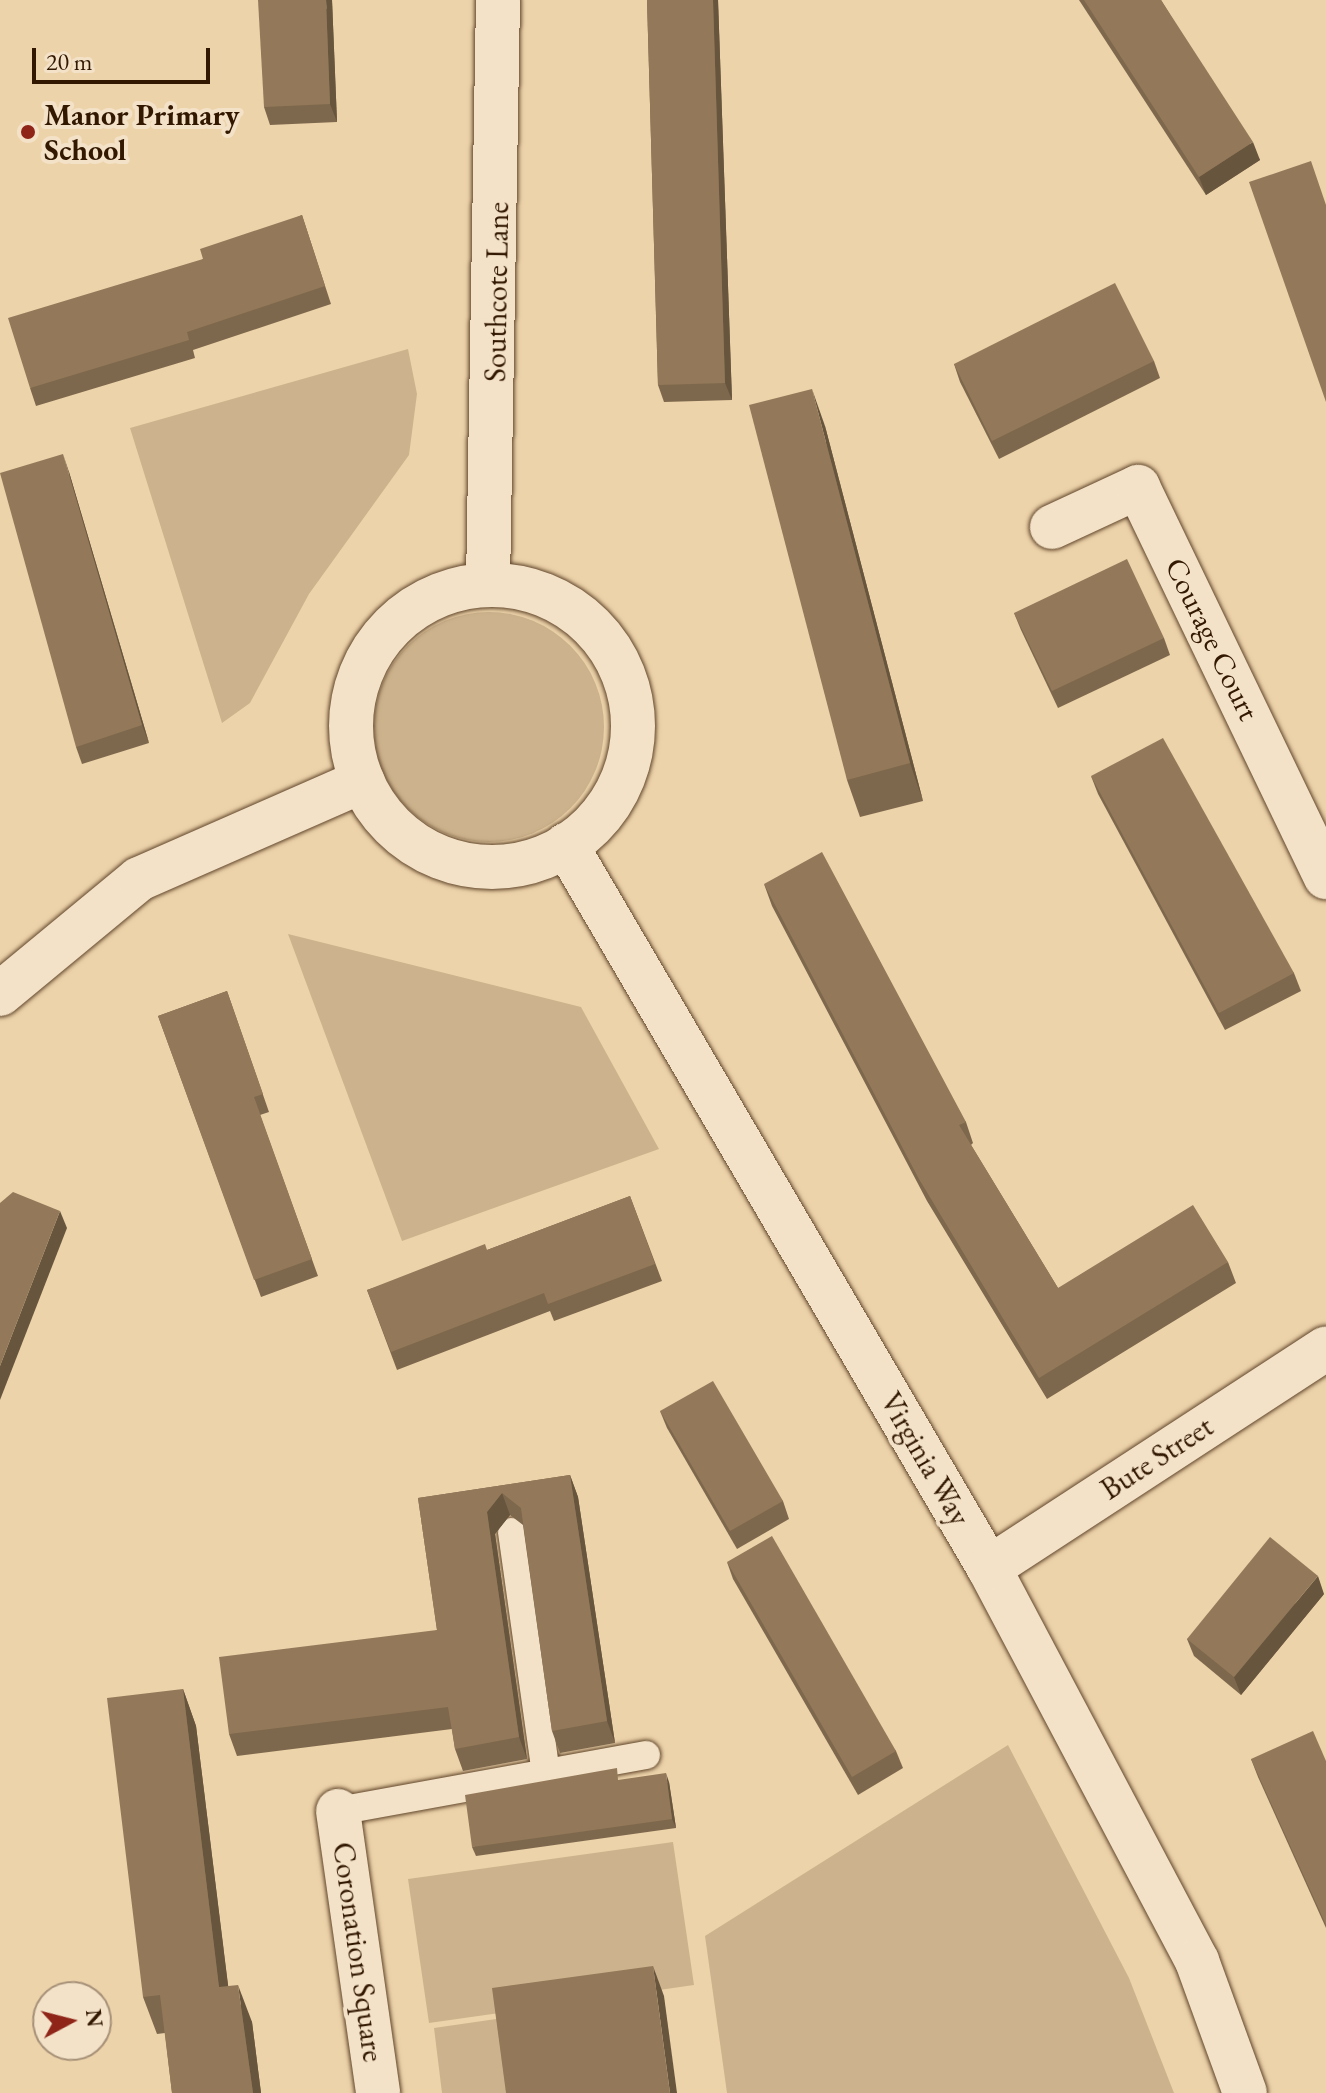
<!DOCTYPE html>
<html>
<head>
<meta charset="utf-8">
<style>
  body { margin:0 }
  #map { position:relative; width:1326px; height:2093px; overflow:hidden; background:#edd3aa; font-family:"EB Garamond",serif }
  div>[style] { position:absolute }
  .green>* { inset:0; background:#cdb38d }
  .round { border-radius:50% }
  .roads { filter:drop-shadow(0 0 2px #61462b) drop-shadow(0 0 2px #61462b) }
  .service>* { height:28px; margin:-14px; padding:0 14px; transform-origin:14px; border-radius:14px; background:#f3e2c8 }
  .minor>* { height:44px; margin:-22px; padding:0 22px; transform-origin:22px; border-radius:22px; background:#f3e2c8 }
  .tertiary>* { height:44px; margin:-22px; padding:0 22px; transform-origin:22px; border-radius:22px; background:#f3e2c8 }
  .tertiary>.ring { margin:-22px; padding:0; box-sizing:content-box; background:none; border:44px solid #f3e2c8; border-radius:50% }
  .wall>* { inset:0; background:#7e684d }
  .shaded-wall>* { inset:0; background:#67553e }
  .building>* { inset:0; background:#937959 }
  .dots>* { width:22px; height:22px; translate:-50% -50%; box-sizing:border-box; border:4px solid #f3e2c8; border-radius:50% }
  span { translate:-50% -50%; white-space:nowrap; text-align:center; line-height:1.15; -webkit-text-stroke:8px #f3e2c8; paint-order:stroke }
  .poi-label { font-size:30px; color:#321701; font-weight:700 }
  .left { translate:0 -50%; text-align:left }
  .street-label { font-size:30px; color:#321701 }
  .north { position:absolute; left:32px; top:1981px; width:80px; height:80px; box-sizing:border-box; background:#f3e2c8; border:2px solid #a69178; border-radius:50%; rotate:83deg; font-size:22px; font-weight:700; line-height:32px; text-align:center; color:#321701 }
  .north::after { content:''; display:block; margin:auto; width:28px; height:36px; background:#8f2418; clip-path:polygon(50% 0,100% 100%,50% 72%,0 100%) }
  .scale { position:absolute; left:32px; top:48px; width:178px; height:36px; box-sizing:border-box; border:4px solid #321701; border-top:0; padding-left:10px; font-size:24px; line-height:28px; white-space:nowrap; color:#321701; -webkit-text-stroke:6px #f3e2c8; paint-order:stroke }
</style>
</head>
<body>
<div id="map">
  <div class="green">
    <div style="clip-path:polygon(408px 349px,417px 394px,409px 455px,309px 594px,250px 703px,222px 723px,130px 428px)"></div>
    <div class="round" style="left:374px;top:612px;width:230px;height:230px"></div>
    <div style="clip-path:polygon(288px 934px,581px 1007px,659px 1149px,402px 1241px)"></div>
    <div style="clip-path:polygon(1008px 1745px,1129px 1978px,1174px 2093px,727px 2093px,705px 1936px)"></div>
    <div style="clip-path:polygon(673px 1842px,694px 1985px,429px 2023px,408px 1879px)"></div>
    <div style="clip-path:polygon(503px 2018px,513px 2093px,442px 2093px,434px 2028px)"></div>
  </div>
  <div class="roads">
    <div class="service">
      <div style="left:512px;top:1532px;width:243px;rotate:82deg"></div>
      <div style="left:338px;top:1811px;width:313px;rotate:-10.3deg"></div>
    </div>
    <div class="minor">
      <div style="left:1052px;top:527px;width:95px;rotate:-24.9deg"></div>
      <div style="left:1138px;top:487px;width:433px;rotate:64.3deg"></div>
      <div style="left:566px;top:845px;width:838px;rotate:59.67deg"></div>
      <div style="left:989px;top:1568px;width:445px;rotate:62.1deg"></div>
      <div style="left:1197px;top:1961px;width:140px;rotate:70deg"></div>
      <div style="left:989px;top:1568px;width:402px;rotate:-33.1deg"></div>
      <div style="left:338px;top:1811px;width:285px;rotate:81.9deg"></div>
    </div>
    <div class="tertiary">
      <div style="left:488px;top:584px;width:584px;rotate:-89.02deg"></div>
      <div class="ring" style="left:351px;top:585px;width:238px;height:238px"></div>
      <div style="left:0;top:994px;width:180px;rotate:-39.6deg"></div>
      <div style="left:139px;top:879px;width:244px;rotate:-23.7deg"></div>
    </div>
  </div>
  <div class="wall">
    <div style="clip-path:polygon(332px 0,337px 122px,270px 125px,264px 107px)"></div>
    <div style="clip-path:polygon(647px 0,718px 0,732px 400px,664px 402px,658px 385px)"></div>
    <div style="clip-path:polygon(1079px 0,1161px 0,1260px 160px,1206px 195px)"></div>
    <div style="clip-path:polygon(302px 215px,331px 304px,193px 350px,195px 358px,36px 406px,30px 388px,203px 259px)"></div>
    <div style="clip-path:polygon(1154px 361px,1160px 378px,999px 459px,960px 382px,954px 364px)"></div>
    <div style="clip-path:polygon(825px 426px,923px 801px,860px 817px,847px 780px)"></div>
    <div style="clip-path:polygon(69px 472px,149px 743px,82px 764px,76px 747px)"></div>
    <div style="clip-path:polygon(1014px 613px,1164px 638px,1170px 655px,1058px 708px,1021px 630px)"></div>
    <div style="clip-path:polygon(1091px 776px,1294px 973px,1301px 991px,1225px 1030px,1098px 794px)"></div>
    <div style="clip-path:polygon(764px 884px,966px 1122px,973px 1143px,971px 1145px,1058px 1288px,1228px 1262px,1236px 1283px,1047px 1399px,927px 1201px,772px 906px)"></div>
    <div style="clip-path:polygon(227px 991px,269px 1112px,260px 1115px,318px 1276px,261px 1297px,158px 1016px)"></div>
    <div style="clip-path:polygon(630px 1196px,662px 1281px,554px 1321px,550px 1311px,397px 1370px,367px 1290px,487px 1250px)"></div>
    <div style="clip-path:polygon(660px 1411px,783px 1501px,789px 1519px,737px 1549px,667px 1428px)"></div>
    <div style="clip-path:polygon(570px 1475px,578px 1497px,615px 1743px,560px 1753px,552px 1731px,523px 1525px,510px 1515px,495px 1534px,527px 1759px,463px 1771px,455px 1749px,452px 1729px,237px 1756px,229px 1734px,437px 1630px,418px 1498px)"></div>
    <div style="clip-path:polygon(727px 1562px,896px 1751px,903px 1768px,858px 1795px,733px 1579px)"></div>
    <div style="clip-path:polygon(1324px 1594px,1241px 1695px,1194px 1656px,1187px 1639px)"></div>
    <div style="clip-path:polygon(183px 1689px,196px 1726px,228px 1986px,252px 2022px,261px 2093px,172px 2093px,165px 2033px,157px 2034px,143px 1997px)"></div>
    <div style="clip-path:polygon(1251px 1759px,1326px 1761px,1326px 1928px,1258px 1777px)"></div>
    <div style="clip-path:polygon(669px 1782px,676px 1828px,476px 1856px,472px 1847px)"></div>
  </div>
  <div class="shaded-wall">
    <div style="clip-path:polygon(326px 0,332px 0,337px 122px,330px 104px)"></div>
    <div style="clip-path:polygon(713px 0,718px 0,732px 400px,725px 383px)"></div>
    <div style="clip-path:polygon(1253px 142px,1260px 160px,1206px 195px,1199px 177px)"></div>
    <div style="clip-path:polygon(812px 389px,825px 426px,923px 801px,910px 763px)"></div>
    <div style="clip-path:polygon(63px 454px,69px 472px,149px 743px,142px 725px)"></div>
    <div style="clip-path:polygon(60px 1211px,67px 1228px,0 1400px,0 1366px)"></div>
    <div style="clip-path:polygon(570px 1475px,578px 1497px,615px 1743px,607px 1721px)"></div>
    <div style="clip-path:polygon(502px 1493px,510px 1515px,495px 1534px,527px 1759px,519px 1737px,487px 1512px)"></div>
    <div style="clip-path:polygon(1318px 1576px,1324px 1594px,1241px 1695px,1234px 1677px)"></div>
    <div style="clip-path:polygon(183px 1689px,196px 1726px,233px 2025px,219px 1987px)"></div>
    <div style="clip-path:polygon(666px 1773px,669px 1782px,676px 1828px,672px 1819px)"></div>
    <div style="clip-path:polygon(653px 1966px,664px 1996px,677px 2093px,670px 2093px)"></div>
    <div style="clip-path:polygon(238px 1985px,252px 2022px,261px 2093px,253px 2093px)"></div>
  </div>
  <div class="building">
    <div style="clip-path:polygon(258px 0,326px 0,330px 104px,264px 107px)"></div>
    <div style="clip-path:polygon(647px 0,713px 0,725px 383px,658px 385px)"></div>
    <div style="clip-path:polygon(1084px 0,1161px 0,1253px 142px,1199px 177px)"></div>
    <div style="clip-path:polygon(1311px 161px,1326px 205px,1326px 402px,1249px 182px)"></div>
    <div style="clip-path:polygon(302px 215px,325px 286px,187px 332px,189px 340px,30px 388px,8px 318px,203px 259px,200px 249px)"></div>
    <div style="clip-path:polygon(1115px 283px,1154px 361px,992px 441px,954px 364px)"></div>
    <div style="clip-path:polygon(812px 389px,910px 763px,847px 780px,749px 405px)"></div>
    <div style="clip-path:polygon(63px 454px,142px 725px,76px 747px,0 473px)"></div>
    <div style="clip-path:polygon(1127px 559px,1164px 638px,1052px 691px,1014px 613px)"></div>
    <div style="clip-path:polygon(1163px 738px,1294px 973px,1219px 1013px,1091px 776px)"></div>
    <div style="clip-path:polygon(822px 852px,966px 1122px,959px 1125px,1058px 1288px,1193px 1205px,1228px 1262px,1039px 1378px,919px 1179px,764px 884px)"></div>
    <div style="clip-path:polygon(227px 991px,263px 1094px,254px 1097px,312px 1259px,254px 1280px,158px 1016px)"></div>
    <div style="clip-path:polygon(13px 1192px,60px 1211px,0 1366px,0 1203px)"></div>
    <div style="clip-path:polygon(630px 1196px,655px 1264px,548px 1304px,544px 1293px,391px 1352px,367px 1290px,485px 1244px,487px 1250px)"></div>
    <div style="clip-path:polygon(713px 1381px,783px 1501px,730px 1531px,660px 1411px)"></div>
    <div style="clip-path:polygon(570px 1475px,607px 1721px,552px 1731px,521px 1508px,502px 1493px,487px 1512px,519px 1737px,455px 1749px,448px 1707px,229px 1734px,219px 1657px,437px 1630px,418px 1498px)"></div>
    <div style="clip-path:polygon(772px 1536px,896px 1751px,852px 1777px,727px 1562px)"></div>
    <div style="clip-path:polygon(1270px 1537px,1318px 1576px,1234px 1677px,1187px 1639px)"></div>
    <div style="clip-path:polygon(183px 1689px,219px 1987px,238px 1985px,253px 2093px,172px 2093px,160px 1995px,143px 1997px,107px 1698px)"></div>
    <div style="clip-path:polygon(1313px 1731px,1326px 1761px,1326px 1925px,1251px 1759px)"></div>
    <div style="clip-path:polygon(617px 1768px,618px 1780px,666px 1773px,672px 1819px,472px 1847px,465px 1795px)"></div>
    <div style="clip-path:polygon(653px 1966px,670px 2093px,506px 2093px,492px 1988px)"></div>
  </div>
  <div class="dots">
    <div style="left:28px;top:132px;background:#8f2418"></div>
  </div>
  <div class="poi-label">
    <span class="left" style="left:44px;top:132px">Manor Primary<br>School</span>
  </div>
  <div class="street-label">
    <span style="left:497px;top:292px;rotate:-89deg">Southcote Lane</span>
    <span style="left:1212px;top:639px;rotate:64deg">Courage Court</span>
    <span style="left:1157px;top:1458px;rotate:-33deg">Bute Street</span>
    <span style="left:925px;top:1459px;rotate:60deg">Virginia Way</span>
    <span style="left:358px;top:1952px;rotate:82deg">Coronation Square</span>
  </div>
  <div class="north">N</div>
  <div class="scale">20 m</div>
</div>
</body>
</html>
